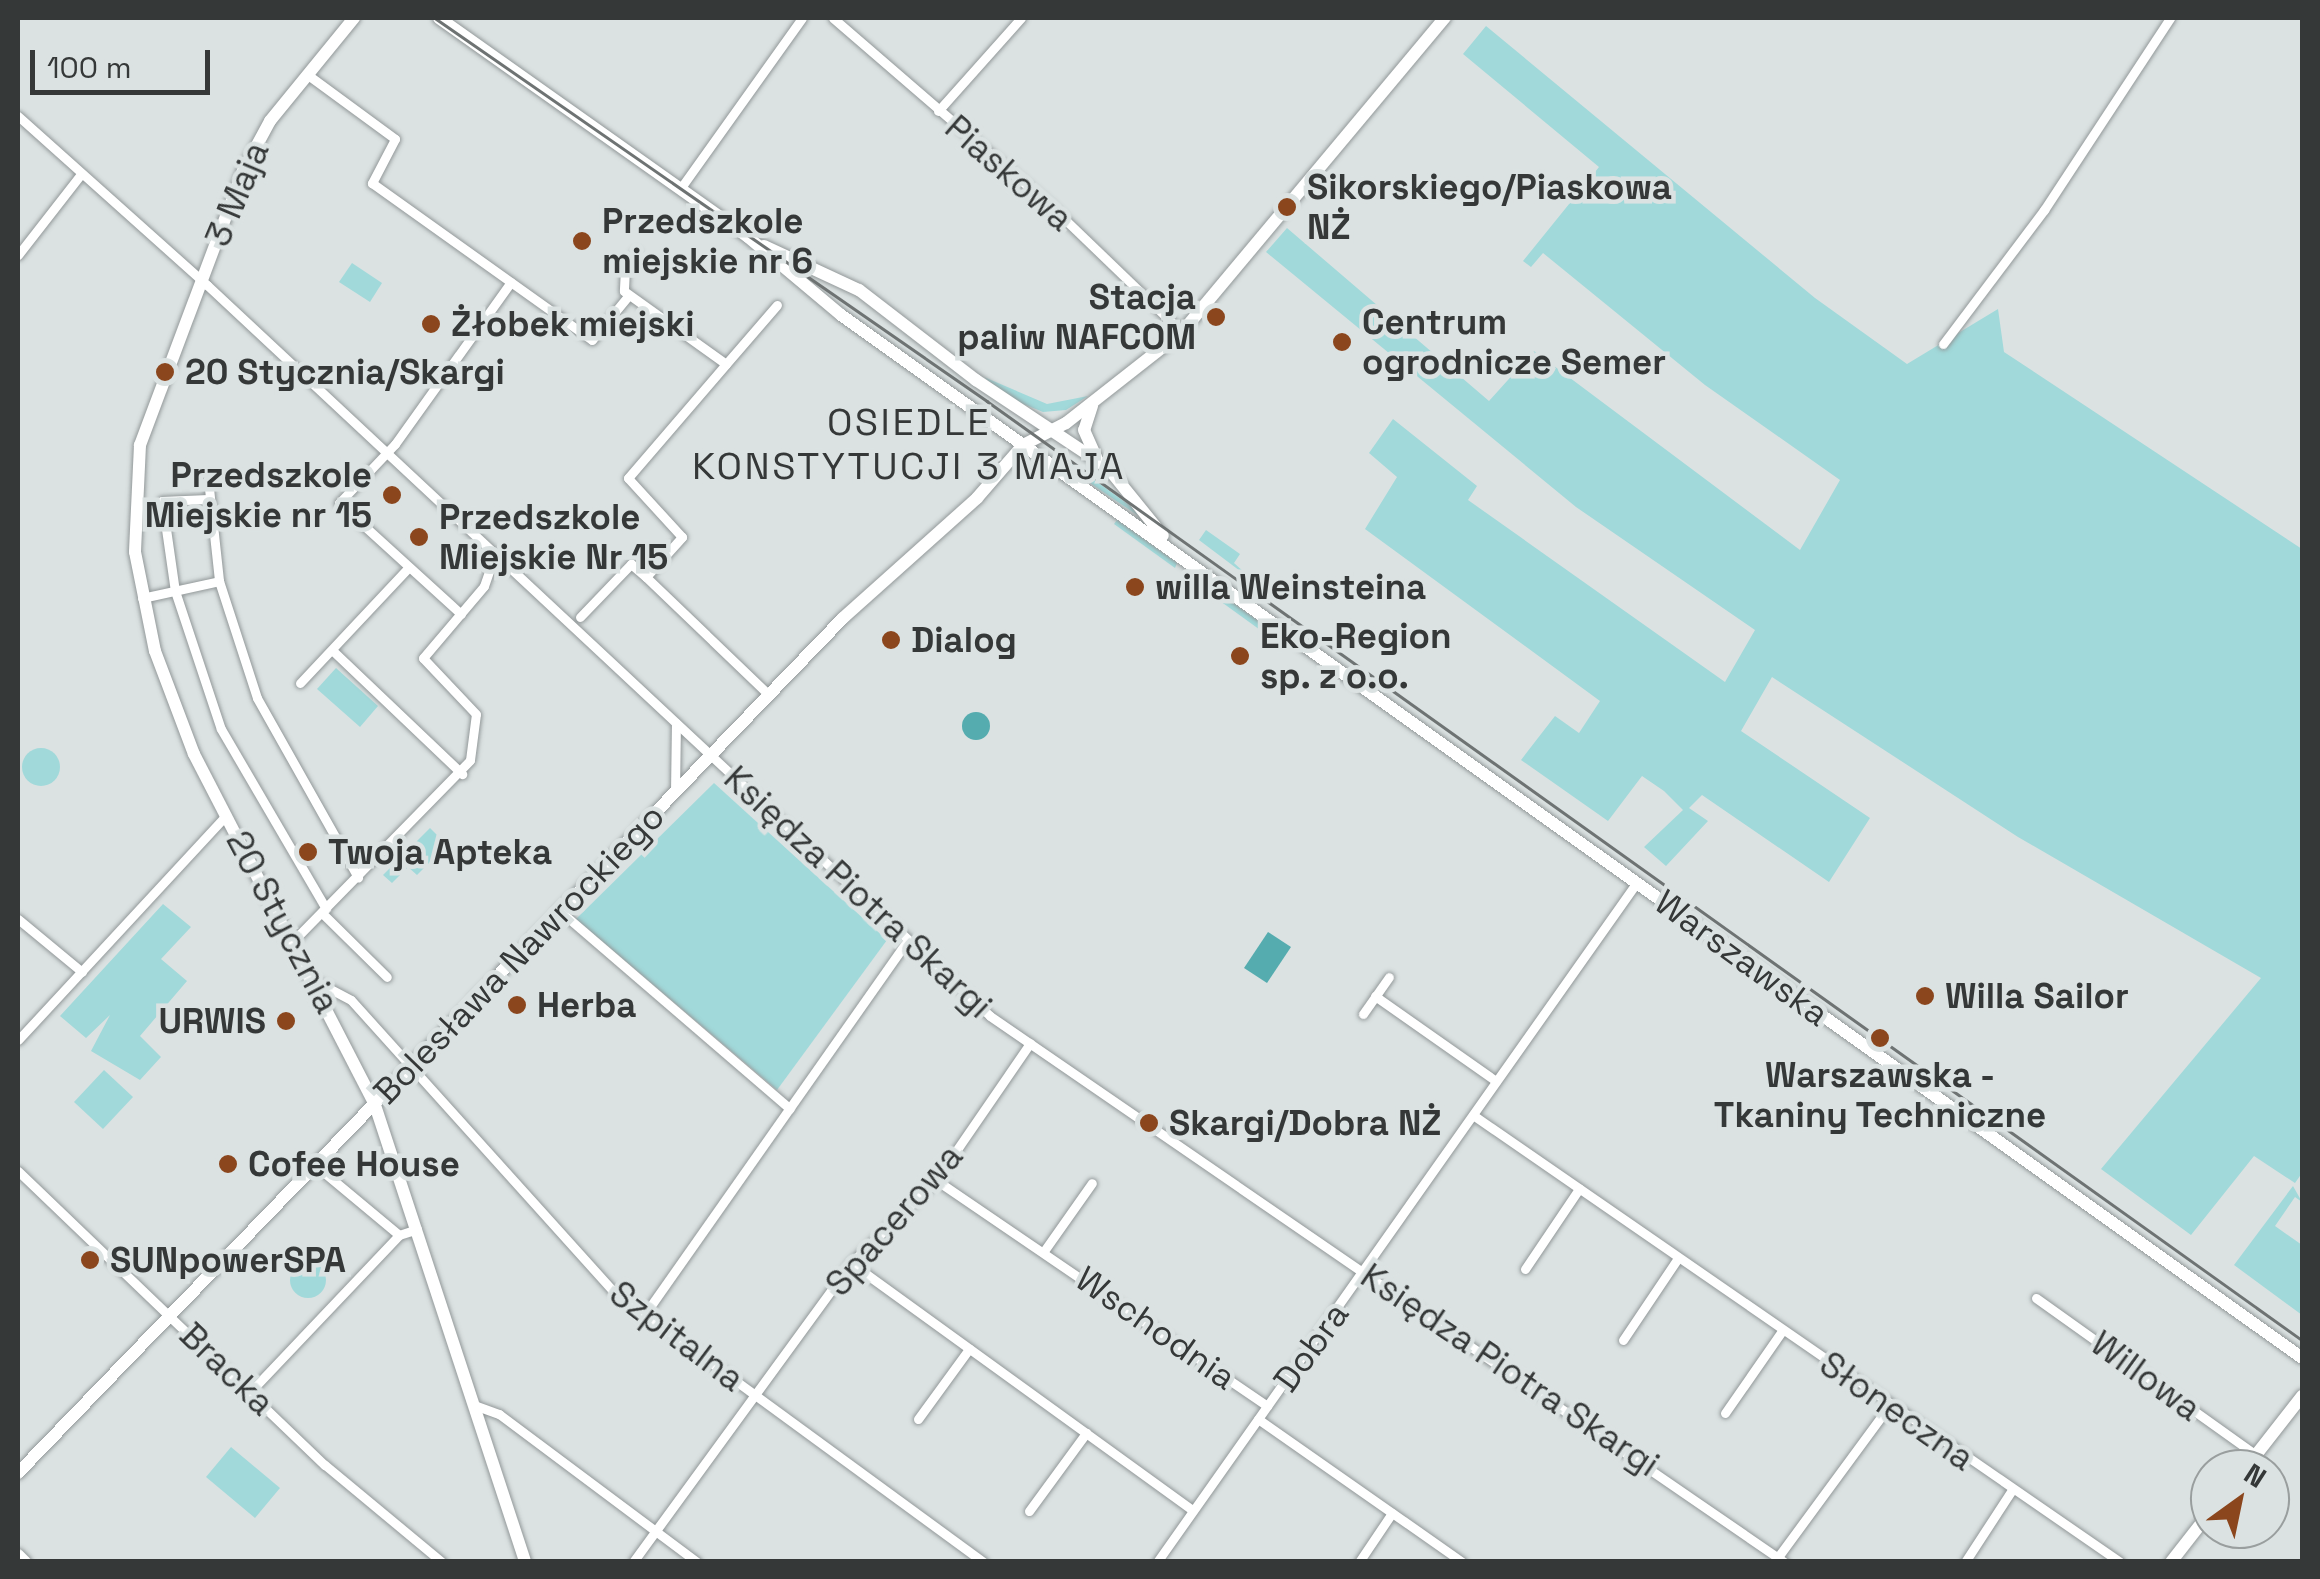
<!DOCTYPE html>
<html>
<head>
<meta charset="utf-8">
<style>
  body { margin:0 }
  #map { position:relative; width:2320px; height:1579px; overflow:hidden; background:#dbe2e2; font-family:"Space Grotesk",sans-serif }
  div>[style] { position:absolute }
  .green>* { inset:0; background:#a1d9da }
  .round { border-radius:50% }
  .water>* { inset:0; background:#55acaf }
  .roads { filter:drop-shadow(0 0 2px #929899) drop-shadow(0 0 2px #929899) }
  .street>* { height:9px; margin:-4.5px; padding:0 4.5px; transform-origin:4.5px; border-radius:4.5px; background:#fff }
  .secondary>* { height:12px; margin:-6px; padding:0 6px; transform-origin:6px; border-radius:6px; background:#fff }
  .tram>* { height:2.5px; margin:-1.25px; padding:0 1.25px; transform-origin:1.25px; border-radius:1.25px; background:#6e7373 }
  .dots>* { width:28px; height:28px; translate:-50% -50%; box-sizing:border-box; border:5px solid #dbe2e2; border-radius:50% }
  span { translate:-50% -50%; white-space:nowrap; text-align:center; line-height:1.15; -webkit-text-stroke:9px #dbe2e2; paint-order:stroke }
  .street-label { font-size:35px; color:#353838 }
  .poi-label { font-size:35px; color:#353838; font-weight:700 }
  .left { translate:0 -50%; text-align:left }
  .right { translate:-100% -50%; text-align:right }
  .neighbourhood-label { font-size:38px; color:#353838; letter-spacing:2.5px }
  .frame { position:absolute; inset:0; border:20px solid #353838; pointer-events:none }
  .north { position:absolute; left:2190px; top:1449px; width:100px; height:100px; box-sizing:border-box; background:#dbe2e2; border:2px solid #999e9e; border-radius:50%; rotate:33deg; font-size:28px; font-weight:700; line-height:40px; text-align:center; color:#353838 }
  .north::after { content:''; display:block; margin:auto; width:35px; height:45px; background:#8b461d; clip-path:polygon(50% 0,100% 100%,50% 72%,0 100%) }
  .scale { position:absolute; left:30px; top:50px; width:180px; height:45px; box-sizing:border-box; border:5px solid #353838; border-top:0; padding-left:12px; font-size:30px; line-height:35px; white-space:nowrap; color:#353838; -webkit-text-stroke:8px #dbe2e2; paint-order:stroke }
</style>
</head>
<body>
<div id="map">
  <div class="green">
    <div style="clip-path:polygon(1486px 26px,1815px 298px,1907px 364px,1998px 309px,2004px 352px,2302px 549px,2302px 1173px,2295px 1183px,2254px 1156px,2191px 1235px,2101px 1169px,2261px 978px,2018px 837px,1772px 677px,1741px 731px,1870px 818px,1829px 882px,1702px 795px,1689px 808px,1708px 821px,1666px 866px,1644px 847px,1683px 810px,1664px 791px,1642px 776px,1608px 821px,1521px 760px,1555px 716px,1579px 733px,1600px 701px,1365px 529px,1397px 477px,1369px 453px,1393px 419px,1477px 486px,1468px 500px,1725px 682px,1755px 630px,1576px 507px,1266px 252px,1287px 228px,1489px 401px,1534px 351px,1800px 550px,1840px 480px,1705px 385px,1543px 253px,1531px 267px,1523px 261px,1599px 167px,1463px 54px)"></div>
    <div style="clip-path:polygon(352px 263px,382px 283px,370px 302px,339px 282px)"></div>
    <div style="clip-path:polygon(984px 377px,1047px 404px,1088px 396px,1066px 410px,1043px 412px,1009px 398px)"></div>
    <div style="clip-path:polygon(1065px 459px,1136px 510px,1137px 515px,1062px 464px)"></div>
    <div style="clip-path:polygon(1117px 520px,1177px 563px,1175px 568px,1114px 524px)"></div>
    <div style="clip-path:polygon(1206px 530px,1240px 554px,1234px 563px,1256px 583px,1199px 540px)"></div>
    <div style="clip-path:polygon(1196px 577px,1278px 635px,1277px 642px,1191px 580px)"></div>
    <div style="clip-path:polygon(336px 668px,378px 706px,360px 727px,317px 689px)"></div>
    <div class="round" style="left:22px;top:748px;width:38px;height:38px"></div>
    <div style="clip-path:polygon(714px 783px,887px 940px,777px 1090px,576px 919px)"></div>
    <div style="clip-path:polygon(430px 828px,447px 845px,417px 875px,408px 867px,392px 883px,383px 875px)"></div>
    <div style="clip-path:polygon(163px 904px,191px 927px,161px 959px,187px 981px,140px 1036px,161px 1057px,140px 1080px,91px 1051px,110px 1015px,86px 1038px,60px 1016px)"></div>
    <div style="clip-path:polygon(104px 1070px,133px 1097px,103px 1129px,74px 1102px)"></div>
    <div style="clip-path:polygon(2293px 1186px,2302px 1202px,2295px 1197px,2275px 1226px,2302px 1245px,2302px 1315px,2234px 1265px)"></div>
    <div class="round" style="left:290px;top:1262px;width:36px;height:36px"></div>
    <div style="clip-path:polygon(231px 1447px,280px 1488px,255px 1518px,206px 1477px)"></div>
  </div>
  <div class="water">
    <div class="round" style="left:962px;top:712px;width:28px;height:28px"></div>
    <div style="clip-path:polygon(1268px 932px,1291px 947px,1267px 983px,1244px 968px)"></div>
  </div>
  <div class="roads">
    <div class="street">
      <div style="left:833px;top:18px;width:289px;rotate:40.8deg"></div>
      <div style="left:1052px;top:207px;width:180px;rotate:43.9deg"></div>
      <div style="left:308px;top:75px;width:108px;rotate:36.3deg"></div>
      <div style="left:395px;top:139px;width:50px;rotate:117.6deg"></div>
      <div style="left:372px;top:183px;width:270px;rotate:35.5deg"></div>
      <div style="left:592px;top:340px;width:58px;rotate:-50.6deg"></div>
      <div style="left:938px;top:111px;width:125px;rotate:-48.3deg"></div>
      <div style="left:18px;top:116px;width:254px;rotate:41.8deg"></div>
      <div style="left:207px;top:285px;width:1071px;rotate:43.03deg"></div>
      <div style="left:990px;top:1016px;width:964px;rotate:34.51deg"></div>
      <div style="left:680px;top:189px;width:210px;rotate:-54.5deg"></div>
      <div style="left:636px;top:253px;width:19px;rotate:125deg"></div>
      <div style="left:625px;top:269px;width:22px;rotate:93deg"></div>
      <div style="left:624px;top:291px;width:125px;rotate:35.6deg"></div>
      <div style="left:726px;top:364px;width:78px;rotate:-49.2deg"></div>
      <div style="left:18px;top:255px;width:103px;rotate:-52.1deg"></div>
      <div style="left:1943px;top:344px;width:168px;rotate:-53deg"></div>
      <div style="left:2044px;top:210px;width:230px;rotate:-56.7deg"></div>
      <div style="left:208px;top:479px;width:103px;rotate:83.8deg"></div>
      <div style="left:219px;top:581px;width:123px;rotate:72deg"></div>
      <div style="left:257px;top:698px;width:206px;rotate:60.6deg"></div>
      <div style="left:208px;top:499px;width:46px;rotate:177.5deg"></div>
      <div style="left:162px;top:501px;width:91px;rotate:81.8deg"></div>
      <div style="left:175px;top:591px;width:145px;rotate:71.6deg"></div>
      <div style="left:221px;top:729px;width:208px;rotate:59.7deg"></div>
      <div style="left:646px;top:577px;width:169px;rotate:43.8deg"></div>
      <div style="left:142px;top:598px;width:79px;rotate:-12.4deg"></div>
      <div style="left:461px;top:614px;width:165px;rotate:-137.7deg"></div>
      <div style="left:339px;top:503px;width:81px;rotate:-46.5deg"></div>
      <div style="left:395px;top:444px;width:199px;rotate:-54.4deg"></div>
      <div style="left:580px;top:617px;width:74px;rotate:-46.1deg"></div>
      <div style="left:631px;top:564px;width:20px;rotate:41deg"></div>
      <div style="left:646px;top:577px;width:54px;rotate:-48deg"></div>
      <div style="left:682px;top:537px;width:80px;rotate:-132.5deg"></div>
      <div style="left:628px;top:478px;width:150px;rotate:-49.3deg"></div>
      <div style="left:332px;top:650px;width:180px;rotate:43.6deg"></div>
      <div style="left:300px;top:683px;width:158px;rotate:-46.8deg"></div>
      <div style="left:675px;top:792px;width:69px;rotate:-89.2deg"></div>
      <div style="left:560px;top:911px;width:303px;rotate:40.7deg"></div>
      <div style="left:322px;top:913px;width:91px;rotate:44.6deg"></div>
      <div style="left:18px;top:919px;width:83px;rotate:39.6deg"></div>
      <div style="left:295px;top:939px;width:250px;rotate:-45.6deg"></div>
      <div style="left:470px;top:760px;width:46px;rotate:-82.6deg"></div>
      <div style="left:476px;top:714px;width:77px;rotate:-133.4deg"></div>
      <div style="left:423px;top:658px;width:94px;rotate:-49.7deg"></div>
      <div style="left:484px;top:586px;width:34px;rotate:-71deg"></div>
      <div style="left:317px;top:982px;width:38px;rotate:28deg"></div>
      <div style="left:351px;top:1000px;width:392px;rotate:48deg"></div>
      <div style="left:613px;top:1291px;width:459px;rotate:36.2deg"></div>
      <div style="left:1375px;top:996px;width:148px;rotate:35.1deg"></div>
      <div style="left:1363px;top:1014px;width:45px;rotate:-54.9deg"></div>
      <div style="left:18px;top:1040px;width:306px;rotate:-47.2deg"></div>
      <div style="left:1473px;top:1115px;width:786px;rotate:34.64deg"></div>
      <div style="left:315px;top:1165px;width:109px;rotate:39.8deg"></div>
      <div style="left:18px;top:1171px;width:425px;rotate:43.8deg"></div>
      <div style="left:325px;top:1465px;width:152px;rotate:39.7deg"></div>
      <div style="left:936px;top:1180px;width:401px;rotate:34.3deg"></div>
      <div style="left:1044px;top:1251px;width:83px;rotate:-54.8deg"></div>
      <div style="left:851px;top:1263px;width:422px;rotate:35.9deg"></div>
      <div style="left:1525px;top:1269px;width:97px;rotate:-56deg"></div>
      <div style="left:2036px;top:1298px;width:270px;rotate:35.5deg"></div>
      <div style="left:645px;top:1314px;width:457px;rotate:-54.9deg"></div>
      <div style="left:1623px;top:1340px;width:99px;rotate:-56.1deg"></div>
      <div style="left:251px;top:1391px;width:215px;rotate:-46.5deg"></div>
      <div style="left:399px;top:1235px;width:19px;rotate:-18deg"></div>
      <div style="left:474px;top:1405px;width:27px;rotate:20deg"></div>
      <div style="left:499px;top:1414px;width:247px;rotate:36.8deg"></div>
      <div style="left:1725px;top:1413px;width:100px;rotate:-55.2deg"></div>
      <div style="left:918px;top:1419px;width:87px;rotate:-53.9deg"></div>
      <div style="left:1258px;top:1419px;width:249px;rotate:35deg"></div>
      <div style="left:1029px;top:1511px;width:97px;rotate:-53.8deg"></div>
      <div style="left:1778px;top:1557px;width:187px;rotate:-53.7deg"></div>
      <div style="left:633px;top:1562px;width:370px;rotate:-53.9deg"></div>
      <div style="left:851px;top:1263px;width:119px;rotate:-44.3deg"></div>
      <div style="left:936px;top:1180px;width:166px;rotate:-55.5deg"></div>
      <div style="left:1157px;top:1562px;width:832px;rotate:-54.78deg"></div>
      <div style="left:1359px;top:1562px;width:59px;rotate:-56deg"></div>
      <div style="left:1965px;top:1562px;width:86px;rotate:-56.9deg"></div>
    </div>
    <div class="secondary">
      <div style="left:354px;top:18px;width:133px;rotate:129.2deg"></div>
      <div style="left:270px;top:121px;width:57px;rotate:118.4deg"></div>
      <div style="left:243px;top:171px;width:293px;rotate:110.6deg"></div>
      <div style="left:140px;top:445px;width:107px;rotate:92.7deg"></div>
      <div style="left:135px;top:552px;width:101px;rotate:78.6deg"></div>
      <div style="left:155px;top:651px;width:110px;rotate:69.3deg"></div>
      <div style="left:194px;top:754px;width:392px;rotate:62.7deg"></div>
      <div style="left:374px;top:1102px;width:484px;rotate:71.8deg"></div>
      <div style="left:439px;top:18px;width:379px;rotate:35.3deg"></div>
      <div style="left:748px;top:237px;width:121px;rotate:40deg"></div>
      <div style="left:841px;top:315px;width:1795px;rotate:35.52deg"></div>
      <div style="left:764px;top:246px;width:105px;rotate:24.9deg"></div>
      <div style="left:859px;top:290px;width:148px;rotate:37.6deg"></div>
      <div style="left:976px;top:380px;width:159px;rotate:33.7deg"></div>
      <div style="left:1108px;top:468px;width:87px;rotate:51deg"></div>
      <div style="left:1092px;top:406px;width:25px;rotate:108deg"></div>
      <div style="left:1084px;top:430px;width:30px;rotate:66deg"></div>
      <div style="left:2245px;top:1469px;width:93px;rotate:-52deg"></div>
      <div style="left:18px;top:1473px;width:1188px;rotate:-46.02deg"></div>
      <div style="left:843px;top:618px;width:180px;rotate:-41.8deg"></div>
      <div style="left:977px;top:498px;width:70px;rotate:-49deg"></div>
      <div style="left:1023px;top:445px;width:48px;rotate:-27.1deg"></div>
      <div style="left:1066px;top:423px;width:147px;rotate:-38.1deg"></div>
      <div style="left:1182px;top:332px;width:410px;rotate:-50.1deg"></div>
      <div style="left:18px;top:1555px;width:10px;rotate:45deg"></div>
      <div style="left:2171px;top:1562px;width:63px;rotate:-52deg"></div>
    </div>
  </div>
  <div class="tram">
    <div style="left:435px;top:18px;width:672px;rotate:34.75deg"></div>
    <div style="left:987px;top:401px;width:1616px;rotate:35.53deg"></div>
  </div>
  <div class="dots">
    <div style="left:1287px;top:207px;background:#8b461d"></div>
    <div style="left:582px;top:241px;background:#8b461d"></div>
    <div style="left:1216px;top:317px;background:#8b461d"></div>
    <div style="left:431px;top:324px;background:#8b461d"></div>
    <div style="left:1342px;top:342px;background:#8b461d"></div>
    <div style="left:165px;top:372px;background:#8b461d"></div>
    <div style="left:392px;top:495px;background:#8b461d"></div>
    <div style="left:419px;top:537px;background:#8b461d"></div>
    <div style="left:1135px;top:587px;background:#8b461d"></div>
    <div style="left:891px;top:640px;background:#8b461d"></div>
    <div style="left:1240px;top:656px;background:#8b461d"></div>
    <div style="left:308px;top:852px;background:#8b461d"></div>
    <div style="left:1925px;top:996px;background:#8b461d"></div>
    <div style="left:517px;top:1005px;background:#8b461d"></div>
    <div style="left:286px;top:1021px;background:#8b461d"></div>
    <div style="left:1880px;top:1038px;background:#8b461d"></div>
    <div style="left:1149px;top:1123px;background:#8b461d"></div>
    <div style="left:228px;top:1164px;background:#8b461d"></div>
    <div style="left:90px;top:1260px;background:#8b461d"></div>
  </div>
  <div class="street-label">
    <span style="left:1009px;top:173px;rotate:41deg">Piaskowa</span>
    <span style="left:237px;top:194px;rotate:-67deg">3 Maja</span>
    <span style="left:858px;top:892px;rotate:43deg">Księdza Piotra Skargi</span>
    <span style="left:283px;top:922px;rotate:62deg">20 Stycznia</span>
    <span style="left:519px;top:954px;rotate:-46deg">Bolesława Nawrockiego</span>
    <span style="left:1742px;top:958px;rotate:36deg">Warszawska</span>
    <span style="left:894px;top:1220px;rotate:-49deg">Spacerowa</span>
    <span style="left:1156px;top:1328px;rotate:35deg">Wschodnia</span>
    <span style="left:677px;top:1336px;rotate:37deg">Szpitalna</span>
    <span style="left:1311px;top:1347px;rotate:-54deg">Dobra</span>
    <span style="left:227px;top:1369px;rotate:44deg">Bracka</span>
    <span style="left:1510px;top:1370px;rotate:34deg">Księdza Piotra Skargi</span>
    <span style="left:2146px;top:1376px;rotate:36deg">Willowa</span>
    <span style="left:1897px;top:1411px;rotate:35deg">Słoneczna</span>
  </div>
  <div class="poi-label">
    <span class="left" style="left:1307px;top:207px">Sikorskiego/Piaskowa<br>NŻ</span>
    <span class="left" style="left:602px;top:241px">Przedszkole<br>miejskie nr 6</span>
    <span class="right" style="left:1196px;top:317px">Stacja<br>paliw NAFCOM</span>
    <span class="left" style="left:1362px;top:342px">Centrum<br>ogrodnicze Semer</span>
    <span class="left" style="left:451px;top:324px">Żłobek miejski</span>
    <span class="left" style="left:185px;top:372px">20 Stycznia/Skargi</span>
    <span class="right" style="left:372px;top:495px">Przedszkole<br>Miejskie nr 15</span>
    <span class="left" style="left:439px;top:537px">Przedszkole<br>Miejskie Nr 15</span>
    <span class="left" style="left:1155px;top:587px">willa Weinsteina</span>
    <span class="left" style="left:1260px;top:656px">Eko-Region<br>sp. z o.o.</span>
    <span class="left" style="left:911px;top:640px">Dialog</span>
    <span class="left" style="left:328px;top:852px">Twoja Apteka</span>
    <span class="left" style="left:1945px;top:996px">Willa Sailor</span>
    <span class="left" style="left:537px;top:1005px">Herba</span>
    <span class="right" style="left:266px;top:1021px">URWIS</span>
    <span style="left:1880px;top:1095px">Warszawska -<br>Tkaniny Techniczne</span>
    <span class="left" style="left:1169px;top:1123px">Skargi/Dobra NŻ</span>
    <span class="left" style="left:248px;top:1164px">Cofee House</span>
    <span class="left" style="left:110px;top:1260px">SUNpowerSPA</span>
  </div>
  <div class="neighbourhood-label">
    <span style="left:909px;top:445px">OSIEDLE<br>KONSTYTUCJI 3 MAJA</span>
  </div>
  <div class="frame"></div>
  <div class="north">N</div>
  <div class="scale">100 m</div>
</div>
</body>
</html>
